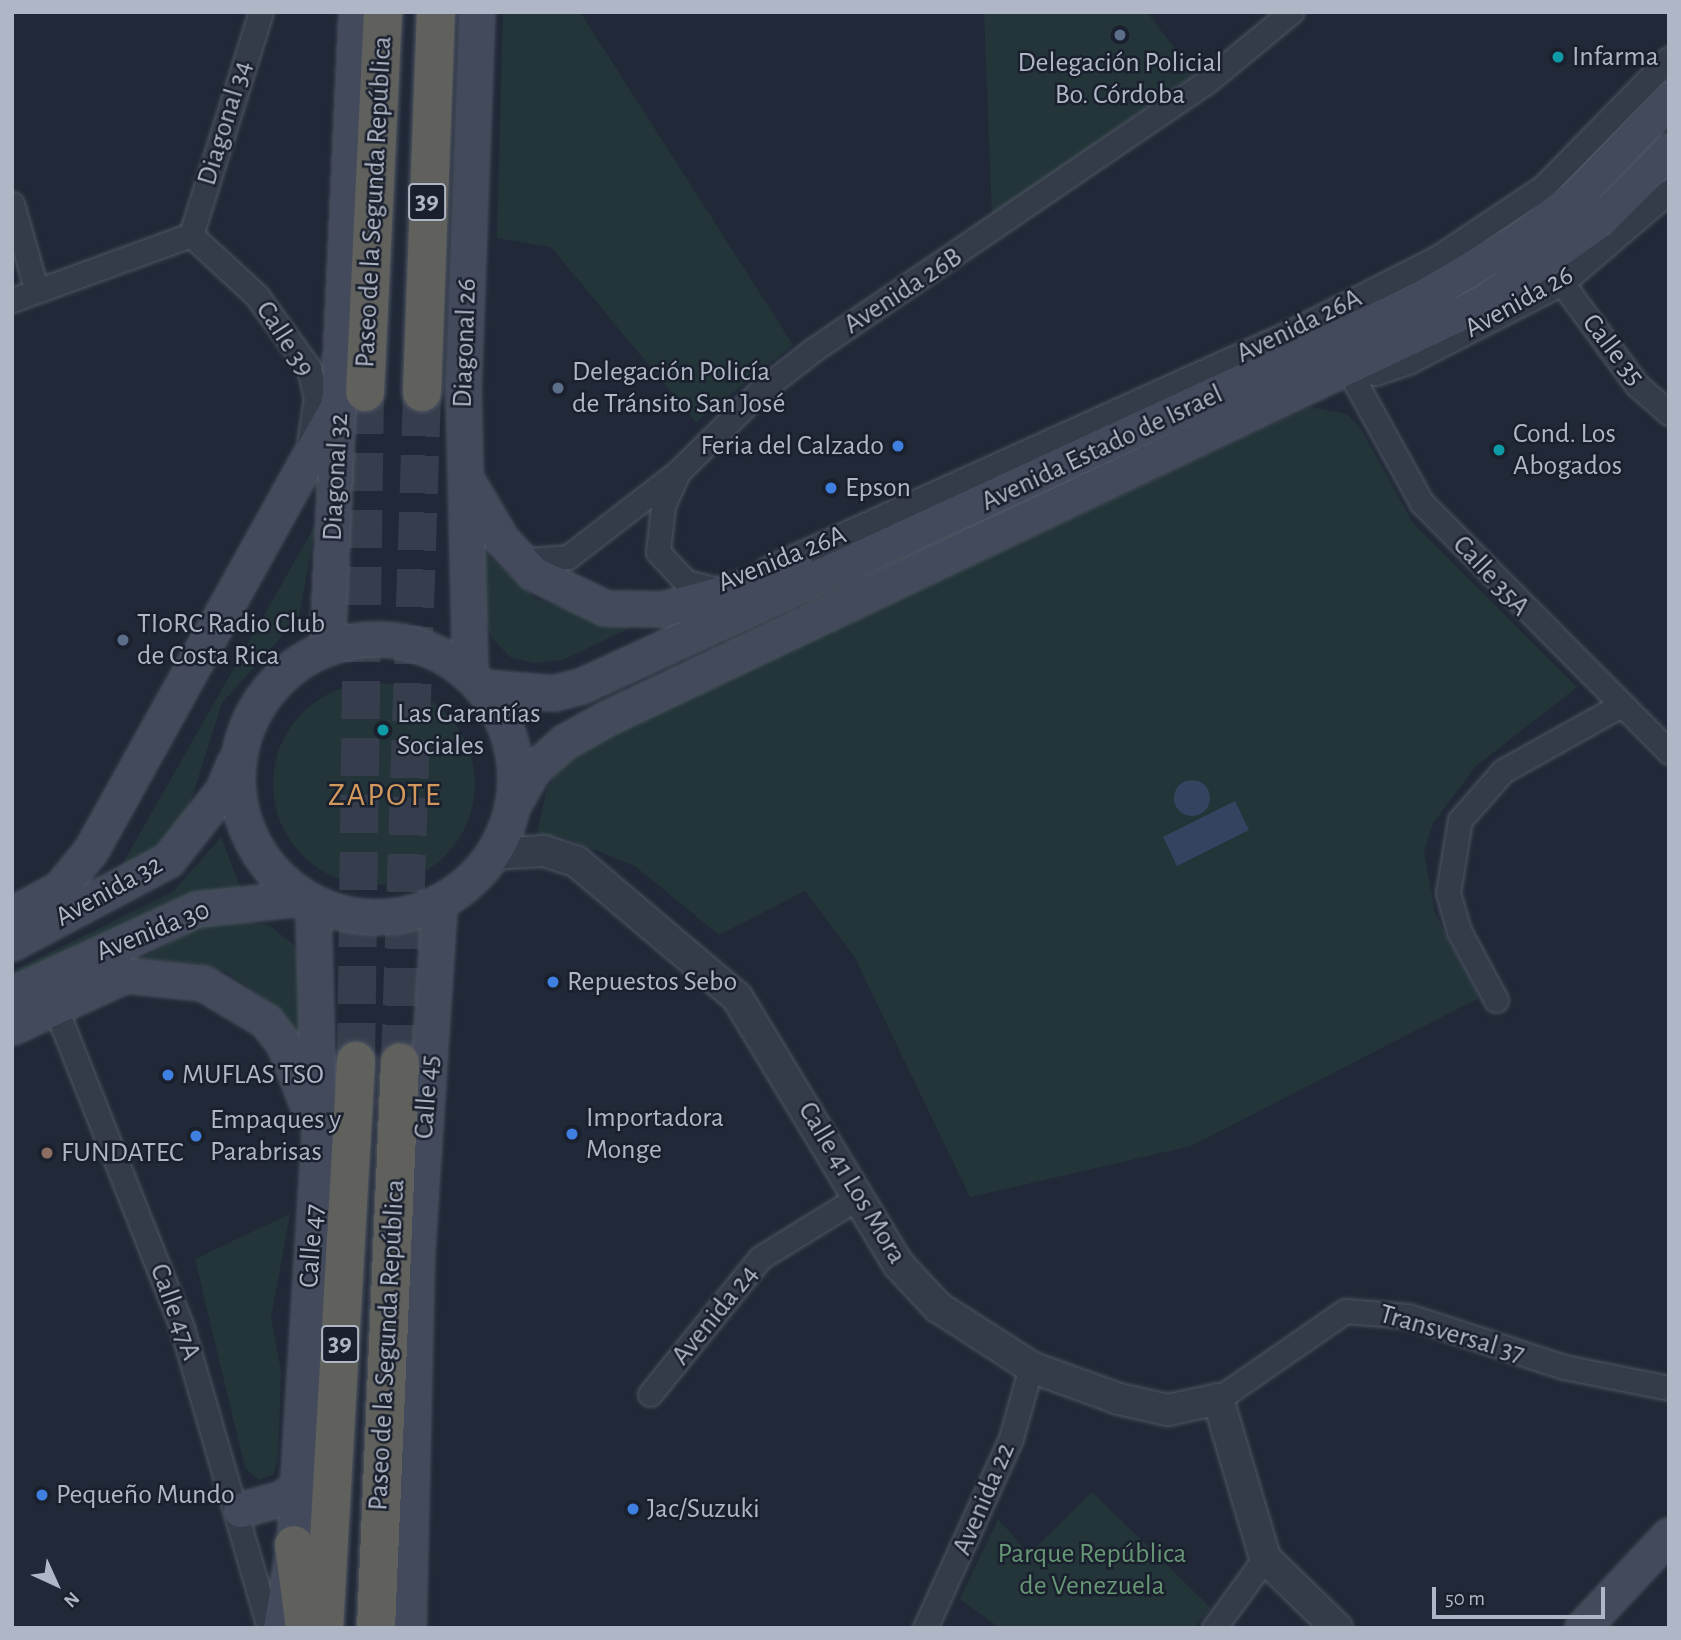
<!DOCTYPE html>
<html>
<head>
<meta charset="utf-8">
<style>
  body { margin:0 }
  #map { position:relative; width:1681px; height:1640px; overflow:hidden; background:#212938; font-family:"Alegreya Sans",sans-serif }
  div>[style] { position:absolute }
  .green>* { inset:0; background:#233539 }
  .round { border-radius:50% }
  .water>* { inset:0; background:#354360 }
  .trunk-tunnel>* { height:38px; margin-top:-19px; transform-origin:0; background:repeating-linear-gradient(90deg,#363e4d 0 38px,transparent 0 57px) }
  .roads { filter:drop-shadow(0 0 2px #4f5663) drop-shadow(0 0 2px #4f5663) }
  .minor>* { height:23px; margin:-11.5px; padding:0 11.5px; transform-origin:11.5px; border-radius:11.5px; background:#343b49 }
  .tertiary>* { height:30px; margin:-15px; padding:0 15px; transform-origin:15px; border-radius:15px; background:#343b49 }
  .secondary>* { height:33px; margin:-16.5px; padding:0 16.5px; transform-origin:16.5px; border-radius:16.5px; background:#424a5c }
  .secondary>.ring { margin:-16.5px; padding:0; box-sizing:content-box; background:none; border:33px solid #424a5c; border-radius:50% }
  .trunk>* { height:38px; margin:-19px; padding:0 19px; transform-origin:19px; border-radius:19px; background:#60605d }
  .dots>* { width:19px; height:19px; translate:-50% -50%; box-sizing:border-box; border:4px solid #1a202d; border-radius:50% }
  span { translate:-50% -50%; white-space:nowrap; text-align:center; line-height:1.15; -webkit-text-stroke:5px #1a202d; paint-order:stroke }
  .shield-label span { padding:2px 5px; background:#1a202d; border:2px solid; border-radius:5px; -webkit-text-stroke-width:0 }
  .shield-label { font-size:26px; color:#afb6c5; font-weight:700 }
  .poi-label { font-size:28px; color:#afb6c5 }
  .left { translate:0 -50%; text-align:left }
  .right { translate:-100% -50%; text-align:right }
  .street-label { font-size:28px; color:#afb6c5 }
  .park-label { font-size:28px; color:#669675 }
  .quarter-label { font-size:32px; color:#d3995c; letter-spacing:2px }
  .frame { position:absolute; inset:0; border:14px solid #afb6c5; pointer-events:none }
  .north { position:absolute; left:21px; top:1549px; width:70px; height:70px; -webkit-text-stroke:5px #1a202d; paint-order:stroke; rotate:135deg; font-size:19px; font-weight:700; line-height:28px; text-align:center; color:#afb6c5 }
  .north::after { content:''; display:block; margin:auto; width:24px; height:32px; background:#afb6c5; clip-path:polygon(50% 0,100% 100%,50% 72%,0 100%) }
  .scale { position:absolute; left:1432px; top:1587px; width:173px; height:32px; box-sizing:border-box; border:4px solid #afb6c5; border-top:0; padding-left:9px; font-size:21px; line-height:24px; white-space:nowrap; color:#afb6c5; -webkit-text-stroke:5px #1a202d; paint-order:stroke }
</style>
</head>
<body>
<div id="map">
  <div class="green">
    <div style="clip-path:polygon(503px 12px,580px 12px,793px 345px,696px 422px,551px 247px,497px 238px)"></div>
    <div style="clip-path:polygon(984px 12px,1147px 12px,1194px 74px,992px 216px)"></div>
    <div style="clip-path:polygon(1310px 407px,1347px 414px,1360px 427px,1413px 523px,1577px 687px,1476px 766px,1433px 823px,1424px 853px,1435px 913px,1479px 998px,1191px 1146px,970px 1197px,855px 958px,805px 891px,719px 935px,635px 866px,563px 837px,537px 834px,547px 788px,570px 753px)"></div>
    <div style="clip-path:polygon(316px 524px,299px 617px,222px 703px,188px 810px,160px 845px,118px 872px)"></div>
    <div style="clip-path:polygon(483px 551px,536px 599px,632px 627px,563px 660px,534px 663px,510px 657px,492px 638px,483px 614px)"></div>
    <div class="round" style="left:273px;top:683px;width:202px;height:202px"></div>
    <div style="clip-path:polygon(221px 837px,241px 889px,12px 978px,12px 971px,173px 892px)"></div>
    <div style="clip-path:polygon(237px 920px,269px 925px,294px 945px,307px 970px,300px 1038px,270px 1002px,226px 972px,197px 963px,140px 959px,205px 924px)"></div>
    <div style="clip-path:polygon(290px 1214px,271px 1317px,281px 1372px,278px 1459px,273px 1475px,259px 1480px,245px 1468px,195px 1259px)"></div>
    <div style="clip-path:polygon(1092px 1492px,1211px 1608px,1194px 1628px,1000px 1628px,960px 1599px,998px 1519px,1029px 1554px)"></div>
  </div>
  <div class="water">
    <div class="round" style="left:1174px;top:780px;width:36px;height:36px"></div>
    <div style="clip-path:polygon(1235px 801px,1249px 830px,1177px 866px,1163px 837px)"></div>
  </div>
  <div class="trunk-tunnel">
    <div style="left:356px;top:1061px;width:669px;rotate:-89.23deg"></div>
    <div style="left:400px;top:1063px;width:671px;rotate:-88.12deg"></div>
  </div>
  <div class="roads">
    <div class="minor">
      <div style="left:12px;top:204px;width:87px;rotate:74.1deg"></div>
      <div style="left:191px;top:235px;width:90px;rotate:42.7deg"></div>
      <div style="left:257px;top:296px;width:89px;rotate:54.2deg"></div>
      <div style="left:309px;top:368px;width:31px;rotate:77deg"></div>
      <div style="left:316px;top:398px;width:47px;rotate:98.7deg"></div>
      <div style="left:191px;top:235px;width:234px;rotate:-72.6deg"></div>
      <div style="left:1562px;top:283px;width:127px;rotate:53.7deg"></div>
      <div style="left:1637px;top:385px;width:43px;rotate:41.2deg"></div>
      <div style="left:12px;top:300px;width:190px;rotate:-20deg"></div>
      <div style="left:1349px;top:371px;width:151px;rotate:61.1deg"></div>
      <div style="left:1422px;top:503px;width:351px;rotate:45.2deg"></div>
      <div style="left:1349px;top:371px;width:27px;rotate:4deg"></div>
      <div style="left:1376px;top:373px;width:36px;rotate:-19deg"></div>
      <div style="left:1410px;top:361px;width:171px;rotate:-27.2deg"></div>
      <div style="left:1562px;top:283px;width:141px;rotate:-40.7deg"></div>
      <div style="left:678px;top:472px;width:37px;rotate:114deg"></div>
      <div style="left:663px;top:506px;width:46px;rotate:96.2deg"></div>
      <div style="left:658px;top:552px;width:41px;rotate:47deg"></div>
      <div style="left:686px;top:582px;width:34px;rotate:14deg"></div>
      <div style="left:520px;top:561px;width:48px;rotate:-4.8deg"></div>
      <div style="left:568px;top:557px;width:139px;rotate:-37.7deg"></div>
      <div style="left:678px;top:472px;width:112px;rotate:-44.6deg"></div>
      <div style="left:758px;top:393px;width:70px;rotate:-38deg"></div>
      <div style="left:813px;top:350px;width:474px;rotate:-34.3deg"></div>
      <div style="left:1205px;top:83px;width:112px;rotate:-39.5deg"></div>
      <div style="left:767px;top:569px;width:575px;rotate:-24.34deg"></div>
      <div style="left:1291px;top:332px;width:167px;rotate:-27deg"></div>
      <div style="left:1440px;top:256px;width:124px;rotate:-33.8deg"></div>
      <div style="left:1543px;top:187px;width:180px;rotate:-45.5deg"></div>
      <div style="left:1496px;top:1000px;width:78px;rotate:-118.2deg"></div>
      <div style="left:1459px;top:931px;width:40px;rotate:-106deg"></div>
      <div style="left:1448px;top:893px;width:74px;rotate:-80.7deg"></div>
      <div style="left:1460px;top:820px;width:65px;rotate:-48.7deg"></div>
      <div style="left:1503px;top:771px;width:135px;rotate:-29.2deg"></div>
      <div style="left:54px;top:1004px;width:348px;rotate:68.4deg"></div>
      <div style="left:182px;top:1328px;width:312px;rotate:73.8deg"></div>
      <div style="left:650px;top:1394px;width:175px;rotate:-51deg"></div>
      <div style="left:760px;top:1258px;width:114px;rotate:-31.7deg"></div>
      <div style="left:1218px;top:1399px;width:155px;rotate:-34.7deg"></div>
      <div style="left:1345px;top:1311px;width:63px;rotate:4.5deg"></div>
      <div style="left:1408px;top:1316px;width:164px;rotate:18.1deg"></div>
      <div style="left:1564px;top:1367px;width:107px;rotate:11.3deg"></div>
      <div style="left:925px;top:1628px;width:209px;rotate:-65.6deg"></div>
      <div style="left:1011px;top:1438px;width:74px;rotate:-74.3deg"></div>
      <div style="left:1214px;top:1628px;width:87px;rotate:-53.9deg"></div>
    </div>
    <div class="tertiary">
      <div style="left:493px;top:854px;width:51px;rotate:-3.4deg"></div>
      <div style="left:544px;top:851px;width:35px;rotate:18deg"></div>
      <div style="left:577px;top:862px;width:209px;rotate:40.2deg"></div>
      <div style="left:737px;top:997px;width:312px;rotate:58.9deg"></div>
      <div style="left:898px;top:1264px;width:59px;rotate:47.1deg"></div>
      <div style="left:938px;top:1307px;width:111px;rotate:32.8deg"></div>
      <div style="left:1031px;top:1367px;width:94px;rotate:20deg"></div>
      <div style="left:1119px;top:1399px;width:50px;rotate:12.7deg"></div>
      <div style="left:1168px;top:1410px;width:51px;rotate:-12.4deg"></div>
      <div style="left:1218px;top:1399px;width:166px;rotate:73.5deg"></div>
      <div style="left:1265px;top:1558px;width:100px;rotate:44.2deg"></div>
    </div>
    <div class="secondary">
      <div style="left:468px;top:482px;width:67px;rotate:59.6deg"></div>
      <div style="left:502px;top:540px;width:45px;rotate:46.8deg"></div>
      <div style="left:533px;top:573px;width:80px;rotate:25.9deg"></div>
      <div style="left:605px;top:608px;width:58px;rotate:1deg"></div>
      <div style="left:663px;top:609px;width:142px;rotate:-15.1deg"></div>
      <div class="ring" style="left:237px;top:639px;width:245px;height:245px"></div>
      <div style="left:327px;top:648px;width:637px;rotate:-87.39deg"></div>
      <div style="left:470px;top:674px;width:285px;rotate:-91.4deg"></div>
      <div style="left:463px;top:389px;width:377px;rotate:-87.9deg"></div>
      <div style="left:482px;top:687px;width:72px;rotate:4.8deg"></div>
      <div style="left:554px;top:693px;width:28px;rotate:-15deg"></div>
      <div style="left:581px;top:686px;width:921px;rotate:-24.78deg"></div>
      <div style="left:1417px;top:300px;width:120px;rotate:-30.6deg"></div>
      <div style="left:1520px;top:239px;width:74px;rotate:-37.3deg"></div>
      <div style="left:1579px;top:194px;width:131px;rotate:-46.5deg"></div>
      <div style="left:514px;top:803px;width:39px;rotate:-60deg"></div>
      <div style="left:534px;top:769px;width:40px;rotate:-42deg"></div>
      <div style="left:564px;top:742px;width:51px;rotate:-29.1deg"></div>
      <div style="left:609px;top:717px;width:966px;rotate:-25.37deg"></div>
      <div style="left:1482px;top:303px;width:144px;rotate:-35.1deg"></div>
      <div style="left:1600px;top:220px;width:98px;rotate:-45deg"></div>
      <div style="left:12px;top:914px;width:53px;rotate:-28deg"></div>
      <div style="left:59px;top:889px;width:50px;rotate:-50.6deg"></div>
      <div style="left:91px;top:850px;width:500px;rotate:-61deg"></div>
      <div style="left:12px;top:943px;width:177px;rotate:-28deg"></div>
      <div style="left:168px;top:860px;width:89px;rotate:-51.8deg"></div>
      <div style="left:223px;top:790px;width:29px;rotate:-68deg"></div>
      <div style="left:12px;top:994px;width:204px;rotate:-24.7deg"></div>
      <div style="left:197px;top:909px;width:105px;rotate:-6deg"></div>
      <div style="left:12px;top:1027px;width:124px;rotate:-24.7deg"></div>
      <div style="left:125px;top:975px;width:78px;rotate:5.9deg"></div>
      <div style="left:203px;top:983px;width:74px;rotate:31.1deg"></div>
      <div style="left:266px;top:1021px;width:29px;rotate:52deg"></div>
      <div style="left:284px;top:1044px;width:73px;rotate:69.1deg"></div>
      <div style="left:240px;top:1510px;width:45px;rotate:-15.6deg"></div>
      <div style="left:283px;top:1498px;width:18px;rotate:-41deg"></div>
      <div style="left:280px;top:1628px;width:84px;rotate:-80.4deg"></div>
      <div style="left:294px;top:1545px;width:406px;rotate:-86.5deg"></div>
      <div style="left:319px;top:1140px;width:236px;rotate:-91.5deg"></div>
      <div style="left:408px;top:1628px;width:365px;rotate:-88.7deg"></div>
      <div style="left:416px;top:1263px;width:361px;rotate:-86.3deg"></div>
      <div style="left:1582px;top:1628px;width:127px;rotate:-46.9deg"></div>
    </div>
    <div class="trunk">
      <div style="left:365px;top:392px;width:380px;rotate:-87.3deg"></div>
      <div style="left:422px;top:392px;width:380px;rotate:-87.9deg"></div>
      <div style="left:294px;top:1545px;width:84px;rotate:82.5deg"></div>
      <div style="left:324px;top:1628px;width:568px;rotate:-86.77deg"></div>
      <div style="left:376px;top:1628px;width:566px;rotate:-87.57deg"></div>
    </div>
  </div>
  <div class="dots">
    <div style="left:1120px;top:35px;background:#5c6f8a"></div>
    <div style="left:1558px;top:57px;background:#0f9aa8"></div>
    <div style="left:558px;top:388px;background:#5c6f8a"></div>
    <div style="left:898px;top:446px;background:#3f7fe0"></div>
    <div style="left:1499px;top:450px;background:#0f9aa8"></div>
    <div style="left:831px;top:488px;background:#3f7fe0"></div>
    <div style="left:123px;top:640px;background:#5c6f8a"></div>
    <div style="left:383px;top:730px;background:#0f9aa8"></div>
    <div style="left:553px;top:982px;background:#3f7fe0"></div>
    <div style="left:168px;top:1075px;background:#3f7fe0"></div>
    <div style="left:572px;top:1134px;background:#3f7fe0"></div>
    <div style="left:196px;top:1136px;background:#3f7fe0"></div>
    <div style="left:47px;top:1153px;background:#8d6e63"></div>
    <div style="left:42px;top:1495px;background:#3f7fe0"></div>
    <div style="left:633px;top:1509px;background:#3f7fe0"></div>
  </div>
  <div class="shield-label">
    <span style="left:427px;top:202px">39</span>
    <span style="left:340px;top:1344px">39</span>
  </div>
  <div class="poi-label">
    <span class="left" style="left:1572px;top:57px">Infarma</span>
    <span style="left:1120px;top:79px">Delegación Policial<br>Bo. Córdoba</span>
    <span class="left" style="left:572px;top:388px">Delegación Policía<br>de Tránsito San José</span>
    <span class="left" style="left:1513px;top:450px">Cond. Los<br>Abogados</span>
    <span class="right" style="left:884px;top:446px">Feria del Calzado</span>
    <span class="left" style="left:845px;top:488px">Epson</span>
    <span class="left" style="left:137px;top:640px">TI0RC Radio Club<br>de Costa Rica</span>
    <span class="left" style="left:397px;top:730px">Las Garantías<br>Sociales</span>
    <span class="left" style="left:567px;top:982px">Repuestos Sebo</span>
    <span class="left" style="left:182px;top:1075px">MUFLAS TSO</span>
    <span class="left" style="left:586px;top:1134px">Importadora<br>Monge</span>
    <span class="left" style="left:210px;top:1136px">Empaques y<br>Parabrisas</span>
    <span class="left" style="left:61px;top:1153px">FUNDATEC</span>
    <span class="left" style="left:56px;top:1495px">Pequeño Mundo</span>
    <span class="left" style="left:647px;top:1509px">Jac/Suzuki</span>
  </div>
  <div class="street-label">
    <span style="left:225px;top:123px;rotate:-73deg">Diagonal 34</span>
    <span style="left:374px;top:202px;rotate:-87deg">Paseo de la Segunda República</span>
    <span style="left:903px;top:291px;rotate:-33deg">Avenida 26B</span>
    <span style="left:1519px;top:302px;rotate:-29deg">Avenida 26</span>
    <span style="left:1299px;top:326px;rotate:-26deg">Avenida 26A</span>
    <span style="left:285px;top:339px;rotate:57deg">Calle 39</span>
    <span style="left:465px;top:343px;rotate:-88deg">Diagonal 26</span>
    <span style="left:1613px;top:350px;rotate:52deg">Calle 35</span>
    <span style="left:1102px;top:448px;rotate:-25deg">Avenida Estado de Israel</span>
    <span style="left:336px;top:477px;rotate:-87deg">Diagonal 32</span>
    <span style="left:782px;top:559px;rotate:-22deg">Avenida 26A</span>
    <span style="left:1491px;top:576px;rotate:47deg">Calle 35A</span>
    <span style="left:109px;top:891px;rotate:-29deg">Avenida 32</span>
    <span style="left:153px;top:931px;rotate:-22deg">Avenida 30</span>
    <span style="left:427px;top:1097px;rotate:-86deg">Calle 45</span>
    <span style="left:852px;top:1183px;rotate:59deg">Calle 41 Los Mora</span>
    <span style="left:312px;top:1246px;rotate:-86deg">Calle 47</span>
    <span style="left:175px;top:1312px;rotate:70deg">Calle 47A</span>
    <span style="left:715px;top:1315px;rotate:-51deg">Avenida 24</span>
    <span style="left:1452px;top:1334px;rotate:16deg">Transversal 37</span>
    <span style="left:387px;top:1345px;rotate:-87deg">Paseo de la Segunda República</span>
    <span style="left:984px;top:1499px;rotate:-67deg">Avenida 22</span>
  </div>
  <div class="park-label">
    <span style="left:1092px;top:1570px">Parque República<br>de Venezuela</span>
  </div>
  <div class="quarter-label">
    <span style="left:385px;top:795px">ZAPOTE</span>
  </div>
  <div class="frame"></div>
  <div class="north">N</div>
  <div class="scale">50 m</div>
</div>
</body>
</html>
